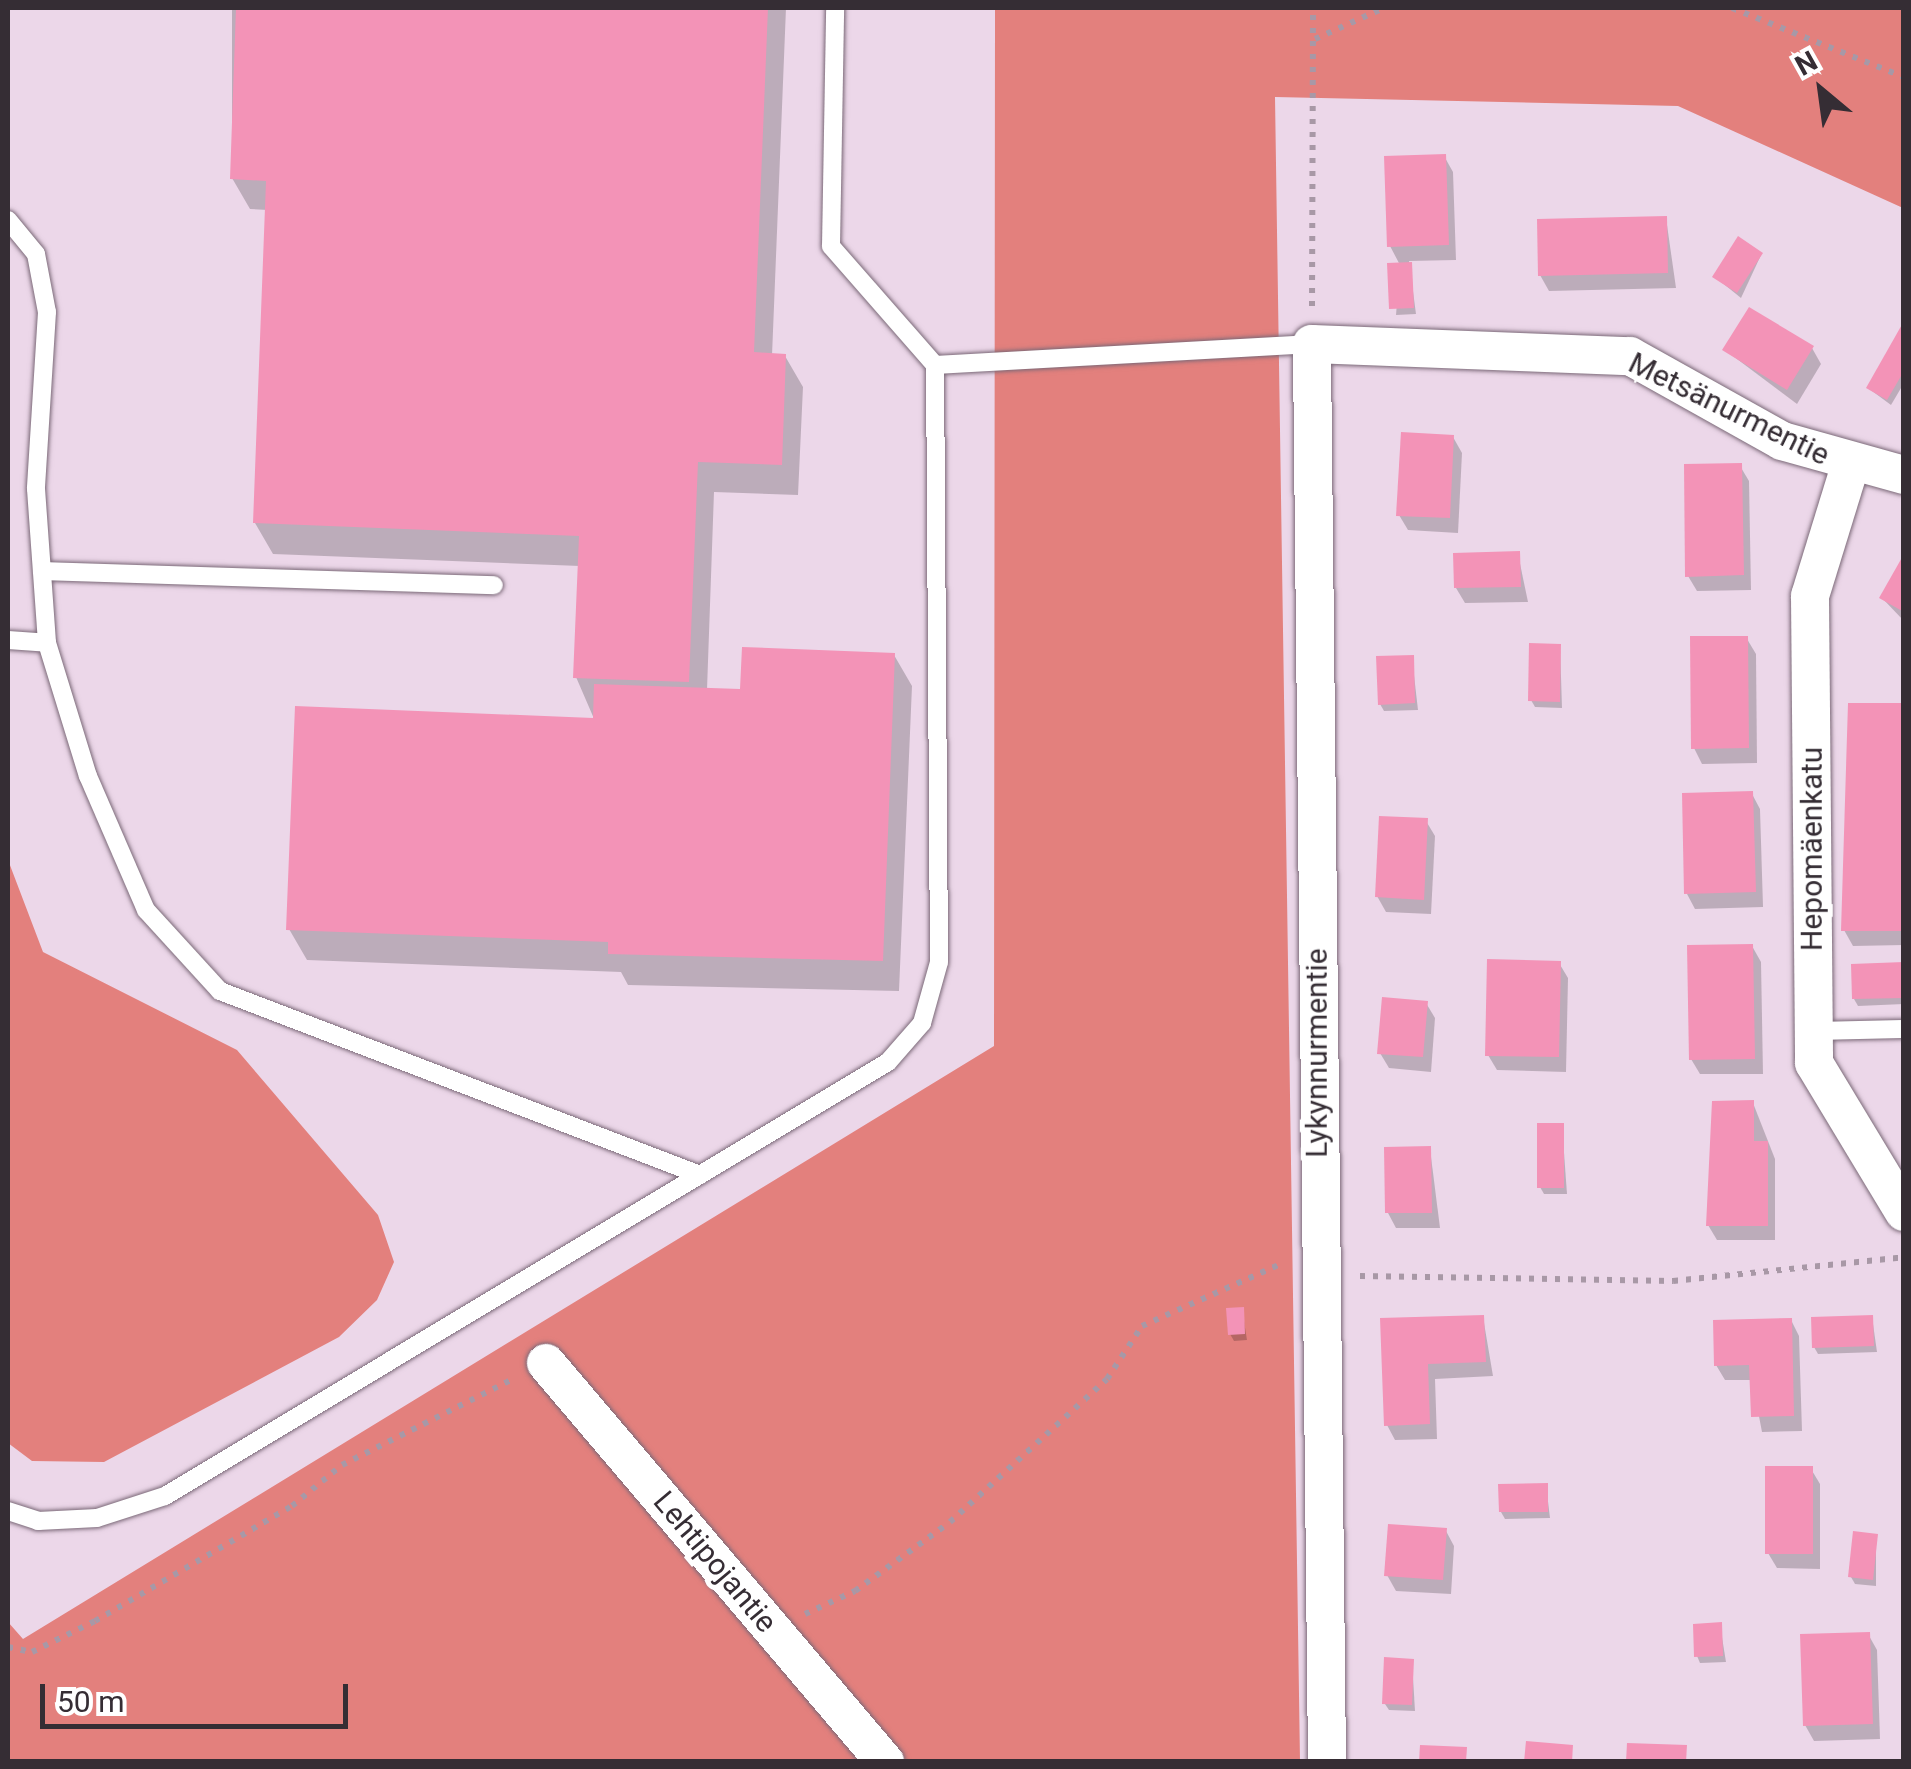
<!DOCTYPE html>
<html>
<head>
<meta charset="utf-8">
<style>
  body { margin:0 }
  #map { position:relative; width:1911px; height:1769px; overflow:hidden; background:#ecd7e9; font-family:Roboto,sans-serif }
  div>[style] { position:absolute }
  .forest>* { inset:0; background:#e3807d }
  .shadow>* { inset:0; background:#0003 }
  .building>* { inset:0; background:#f393b7 }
  .path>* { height:6px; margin-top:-3px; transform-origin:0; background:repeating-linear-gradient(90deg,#a898a6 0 5px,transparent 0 13px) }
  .roads { filter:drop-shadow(0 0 2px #7b6978) drop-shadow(0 0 2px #7b6978) }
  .lane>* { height:18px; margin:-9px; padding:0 9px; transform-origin:9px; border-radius:9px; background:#fff }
  .street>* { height:38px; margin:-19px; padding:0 19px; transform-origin:19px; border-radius:19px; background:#fff }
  span { translate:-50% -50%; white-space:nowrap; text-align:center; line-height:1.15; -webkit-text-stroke:10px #fff; paint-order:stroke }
  .street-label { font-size:30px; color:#352d34 }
  .frame { position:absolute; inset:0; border:10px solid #352d34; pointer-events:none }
  .north { position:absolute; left:1771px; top:40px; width:100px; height:100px; -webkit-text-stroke:8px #fff; paint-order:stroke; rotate:331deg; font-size:28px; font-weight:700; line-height:40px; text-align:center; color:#352d34 }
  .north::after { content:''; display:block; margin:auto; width:35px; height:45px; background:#352d34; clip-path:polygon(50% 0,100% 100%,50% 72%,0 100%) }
  .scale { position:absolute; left:40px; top:1684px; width:308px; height:45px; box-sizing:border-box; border:5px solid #352d34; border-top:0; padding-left:12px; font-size:30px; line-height:35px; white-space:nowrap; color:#352d34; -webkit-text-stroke:8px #fff; paint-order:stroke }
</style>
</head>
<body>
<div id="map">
  <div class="forest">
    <div style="clip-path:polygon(995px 8px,1903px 8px,1903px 208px,1678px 106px,1275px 97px,1300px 1761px,8px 1761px,8px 1622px,23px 1639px,994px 1046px)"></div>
    <div style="clip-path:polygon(8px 860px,43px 952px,237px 1050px,378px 1215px,394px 1262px,377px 1300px,339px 1337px,104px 1462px,32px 1461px,8px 1443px)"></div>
  </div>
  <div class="shadow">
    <div style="clip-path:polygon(232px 8px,786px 8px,772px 356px,785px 356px,803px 387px,798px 495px,714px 492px,707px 690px,742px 692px,894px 655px,912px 686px,899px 991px,628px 985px,621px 972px,307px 960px,289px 929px,595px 721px,576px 677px,580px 566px,273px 554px,255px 523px,268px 210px,250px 209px,232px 178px)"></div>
    <div style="clip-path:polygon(1444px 156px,1453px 172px,1456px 260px,1409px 261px,1416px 314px,1396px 315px,1400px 265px,1390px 246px)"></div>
    <div style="clip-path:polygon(1666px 218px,1676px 288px,1549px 291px,1540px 275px)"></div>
    <div style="clip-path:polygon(1761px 255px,1741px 298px,1715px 277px)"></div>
    <div style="clip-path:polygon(1903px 326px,1904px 383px,1891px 405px,1868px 388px)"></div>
    <div style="clip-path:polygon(1812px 348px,1821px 364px,1797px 404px,1725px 350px)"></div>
    <div style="clip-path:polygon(1453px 437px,1462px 453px,1458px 533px,1408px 530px,1399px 515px)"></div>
    <div style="clip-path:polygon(1740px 466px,1749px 481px,1751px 590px,1697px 591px,1688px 576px)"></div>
    <div style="clip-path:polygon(1518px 554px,1528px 602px,1465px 603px,1456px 588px)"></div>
    <div style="clip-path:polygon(1904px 559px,1904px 621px,1882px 598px)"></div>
    <div style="clip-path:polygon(1747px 639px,1756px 654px,1757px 763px,1702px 764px,1694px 748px)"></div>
    <div style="clip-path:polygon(1560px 646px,1562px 708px,1535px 707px,1531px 700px)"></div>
    <div style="clip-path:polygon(1412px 658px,1418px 710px,1384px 711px,1380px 704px)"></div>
    <div style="clip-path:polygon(1904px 705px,1904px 945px,1853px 946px,1844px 930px)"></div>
    <div style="clip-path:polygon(1752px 794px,1760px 809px,1763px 907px,1695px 909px,1687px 894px)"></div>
    <div style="clip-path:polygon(1426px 821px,1435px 836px,1431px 914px,1386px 912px,1377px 896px)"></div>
    <div style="clip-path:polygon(1752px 946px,1761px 962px,1763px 1074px,1700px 1074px,1691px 1059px)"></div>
    <div style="clip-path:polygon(1559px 963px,1568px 978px,1566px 1072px,1497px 1070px,1488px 1055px)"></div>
    <div style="clip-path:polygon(1904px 965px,1904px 1004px,1858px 1006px,1854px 999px)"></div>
    <div style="clip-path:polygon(1426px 1003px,1435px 1018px,1431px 1072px,1389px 1068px,1380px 1053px)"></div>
    <div style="clip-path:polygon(1753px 1103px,1775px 1159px,1775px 1240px,1717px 1240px,1708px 1225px)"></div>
    <div style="clip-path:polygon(1562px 1125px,1567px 1194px,1544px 1194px,1540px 1187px)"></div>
    <div style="clip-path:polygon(1430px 1149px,1440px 1228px,1396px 1228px,1388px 1213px)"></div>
    <div style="clip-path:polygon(1242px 1309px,1247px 1340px,1234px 1341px,1230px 1334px)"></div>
    <div style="clip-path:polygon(1483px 1317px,1493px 1376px,1435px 1379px,1437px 1439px,1395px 1440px,1387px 1425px,1383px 1321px)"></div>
    <div style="clip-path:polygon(1872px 1317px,1877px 1352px,1818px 1354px,1814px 1347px)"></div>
    <div style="clip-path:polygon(1791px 1320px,1799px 1336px,1802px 1431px,1762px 1432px,1752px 1380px,1725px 1380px,1716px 1365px)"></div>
    <div style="clip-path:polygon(1811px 1469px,1820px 1484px,1820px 1569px,1777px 1568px,1768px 1553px)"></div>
    <div style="clip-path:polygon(1546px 1485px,1550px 1518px,1505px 1519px,1501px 1512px)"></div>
    <div style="clip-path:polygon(1446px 1531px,1454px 1546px,1451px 1594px,1396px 1591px,1387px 1575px)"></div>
    <div style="clip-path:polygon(1876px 1536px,1876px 1586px,1855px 1584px,1851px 1577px)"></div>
    <div style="clip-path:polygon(1720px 1625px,1726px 1662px,1700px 1663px,1697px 1656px)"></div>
    <div style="clip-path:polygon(1868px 1634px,1877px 1650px,1880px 1739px,1814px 1741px,1805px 1725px)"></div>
    <div style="clip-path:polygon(1412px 1661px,1415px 1711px,1389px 1710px,1385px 1704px)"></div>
  </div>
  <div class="building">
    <div style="clip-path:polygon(236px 8px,768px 8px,754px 352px,786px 354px,782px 465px,698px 462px,689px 682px,573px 678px,579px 536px,253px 523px,266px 181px,230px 179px)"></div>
    <div style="clip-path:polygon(1446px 154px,1449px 245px,1387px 247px,1384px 156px)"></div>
    <div style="clip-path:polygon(1667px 216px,1668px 273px,1538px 276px,1537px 219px)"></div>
    <div style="clip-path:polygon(1738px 236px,1763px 253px,1737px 293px,1712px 277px)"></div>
    <div style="clip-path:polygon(1412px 262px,1414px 308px,1389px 309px,1387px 263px)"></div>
    <div style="clip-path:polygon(1749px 307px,1814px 346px,1787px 390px,1722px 350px)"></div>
    <div style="clip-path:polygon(1904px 321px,1904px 371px,1887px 400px,1866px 388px)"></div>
    <div style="clip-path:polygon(1401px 432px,1454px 435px,1450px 518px,1396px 516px)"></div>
    <div style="clip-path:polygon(1742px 463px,1744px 575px,1685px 577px,1684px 464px)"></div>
    <div style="clip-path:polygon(1520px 551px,1521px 587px,1454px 588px,1453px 553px)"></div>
    <div style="clip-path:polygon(1904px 554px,1904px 612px,1879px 598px)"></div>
    <div style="clip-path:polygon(1690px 636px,1748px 636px,1749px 748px,1691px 749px)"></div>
    <div style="clip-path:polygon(1529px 643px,1561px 644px,1560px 702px,1528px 701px)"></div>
    <div style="clip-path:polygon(742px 647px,895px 653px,883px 961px,608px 954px,608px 942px,286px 930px,295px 706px,593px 718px,594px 684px,740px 689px)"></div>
    <div style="clip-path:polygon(1414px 655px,1415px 703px,1378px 705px,1376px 656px)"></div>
    <div style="clip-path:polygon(1848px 703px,1904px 703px,1904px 931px,1841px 931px)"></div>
    <div style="clip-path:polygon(1753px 791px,1756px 892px,1684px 894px,1682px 793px)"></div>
    <div style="clip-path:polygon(1379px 816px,1428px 818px,1424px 900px,1375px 897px)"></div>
    <div style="clip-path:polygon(1753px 944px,1755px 1059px,1689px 1060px,1687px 945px)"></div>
    <div style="clip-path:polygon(1487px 959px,1561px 961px,1559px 1057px,1485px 1056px)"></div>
    <div style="clip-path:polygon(1904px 962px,1904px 998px,1852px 999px,1851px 964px)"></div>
    <div style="clip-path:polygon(1382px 997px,1428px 1001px,1423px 1057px,1377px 1054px)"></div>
    <div style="clip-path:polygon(1754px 1100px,1754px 1141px,1768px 1141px,1768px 1226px,1706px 1226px,1712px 1101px)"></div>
    <div style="clip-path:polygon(1537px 1123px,1564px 1123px,1564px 1188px,1537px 1188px)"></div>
    <div style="clip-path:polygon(1431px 1146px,1432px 1213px,1385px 1213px,1384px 1147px)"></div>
    <div style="clip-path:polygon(1244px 1307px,1245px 1334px,1228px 1335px,1226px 1308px)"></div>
    <div style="clip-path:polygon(1484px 1315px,1486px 1362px,1428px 1364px,1430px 1424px,1384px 1426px,1380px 1318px)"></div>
    <div style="clip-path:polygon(1873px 1315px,1874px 1346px,1812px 1348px,1811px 1317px)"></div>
    <div style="clip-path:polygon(1792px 1318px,1794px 1416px,1751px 1417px,1749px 1365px,1714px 1366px,1713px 1320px)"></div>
    <div style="clip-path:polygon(1765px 1466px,1813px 1466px,1813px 1554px,1765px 1554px)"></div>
    <div style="clip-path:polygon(1548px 1483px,1548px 1512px,1499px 1512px,1498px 1484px)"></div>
    <div style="clip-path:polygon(1388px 1524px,1447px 1528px,1443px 1580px,1384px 1576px)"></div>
    <div style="clip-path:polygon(1853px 1531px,1878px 1534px,1873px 1580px,1848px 1577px)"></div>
    <div style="clip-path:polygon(1722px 1622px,1723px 1656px,1694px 1657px,1693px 1624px)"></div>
    <div style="clip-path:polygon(1870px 1632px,1873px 1724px,1803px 1726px,1800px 1634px)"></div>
    <div style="clip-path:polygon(1384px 1657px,1414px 1659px,1412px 1705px,1382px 1704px)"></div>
    <div style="clip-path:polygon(1526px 1741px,1573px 1745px,1572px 1762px,1524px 1762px)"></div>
    <div style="clip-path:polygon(1627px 1743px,1687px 1745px,1686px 1762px,1626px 1762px)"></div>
    <div style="clip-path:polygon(1420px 1745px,1467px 1747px,1466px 1762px,1419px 1762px)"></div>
  </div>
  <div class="path">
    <div style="left:1732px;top:8px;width:185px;rotate:21.9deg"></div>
    <div style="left:1315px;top:39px;width:76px;rotate:-24.2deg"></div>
    <div style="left:1312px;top:306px;width:298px;rotate:-89.8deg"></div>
    <div style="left:1360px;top:1276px;width:313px;rotate:0.9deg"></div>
    <div style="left:1673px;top:1281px;width:232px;rotate:-5.9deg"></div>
    <div style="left:805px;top:1614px;width:55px;rotate:-24.7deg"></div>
    <div style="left:855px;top:1591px;width:117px;rotate:-36deg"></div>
    <div style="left:950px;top:1522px;width:212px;rotate:-42.3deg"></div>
    <div style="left:1107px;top:1379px;width:64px;rotate:-56.6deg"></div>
    <div style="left:1142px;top:1326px;width:154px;rotate:-24.1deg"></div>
    <div style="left:8px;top:1647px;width:25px;rotate:12deg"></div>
    <div style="left:32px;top:1652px;width:70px;rotate:-26.2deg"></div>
    <div style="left:95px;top:1621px;width:228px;rotate:-30.3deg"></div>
    <div style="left:292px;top:1506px;width:65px;rotate:-39.4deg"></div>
    <div style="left:342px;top:1465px;width:189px;rotate:-26.7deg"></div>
  </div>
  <div class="roads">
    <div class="lane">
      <div style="left:8px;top:220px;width:44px;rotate:50.5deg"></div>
      <div style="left:36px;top:254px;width:59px;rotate:79.3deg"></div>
      <div style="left:47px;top:312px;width:177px;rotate:93.6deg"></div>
      <div style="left:36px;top:489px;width:154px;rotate:85.9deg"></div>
      <div style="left:47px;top:643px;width:139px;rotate:72.9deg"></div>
      <div style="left:88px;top:776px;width:146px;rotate:66.6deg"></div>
      <div style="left:146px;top:910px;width:110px;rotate:47.6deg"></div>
      <div style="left:220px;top:991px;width:514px;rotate:20.97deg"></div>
      <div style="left:935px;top:365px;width:378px;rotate:-3.2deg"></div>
      <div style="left:42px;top:571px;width:452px;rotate:1.8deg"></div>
      <div style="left:8px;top:640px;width:39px;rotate:4deg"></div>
      <div style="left:1814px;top:1031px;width:90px;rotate:-1.3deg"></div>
      <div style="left:8px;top:1511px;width:32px;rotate:18deg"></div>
      <div style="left:38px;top:1521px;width:59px;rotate:-2.9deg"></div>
      <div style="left:97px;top:1518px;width:71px;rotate:-17.9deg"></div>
      <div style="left:165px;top:1496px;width:843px;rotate:-30.98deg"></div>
      <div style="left:888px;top:1062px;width:52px;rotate:-48.9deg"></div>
      <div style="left:922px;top:1023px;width:63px;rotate:-74.4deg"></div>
      <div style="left:939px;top:962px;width:597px;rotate:-90.38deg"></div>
      <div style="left:935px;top:365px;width:158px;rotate:-131.2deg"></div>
      <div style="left:831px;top:246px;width:238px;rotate:-89deg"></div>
    </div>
    <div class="street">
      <div style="left:1850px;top:466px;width:136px;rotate:107.1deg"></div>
      <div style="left:1810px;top:596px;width:467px;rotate:89.5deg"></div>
      <div style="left:1814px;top:1063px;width:174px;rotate:58.9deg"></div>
      <div style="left:546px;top:1363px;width:524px;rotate:49.65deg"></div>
      <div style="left:1327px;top:1762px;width:1418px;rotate:-90.61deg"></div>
      <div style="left:1312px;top:344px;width:318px;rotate:2.2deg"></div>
      <div style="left:1630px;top:356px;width:174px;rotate:29.2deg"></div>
      <div style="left:1782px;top:441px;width:127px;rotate:15.6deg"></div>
    </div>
  </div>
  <div class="street-label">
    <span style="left:1729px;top:409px;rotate:26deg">Metsänurmentie</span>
    <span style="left:1812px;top:849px;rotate:-90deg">Hepomäenkatu</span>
    <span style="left:1317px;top:1053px;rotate:-90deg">Lykynnurmentie</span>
    <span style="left:715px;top:1562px;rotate:50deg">Lehtipojantie</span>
  </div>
  <div class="frame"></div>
  <div class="north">N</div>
  <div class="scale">50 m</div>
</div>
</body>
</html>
